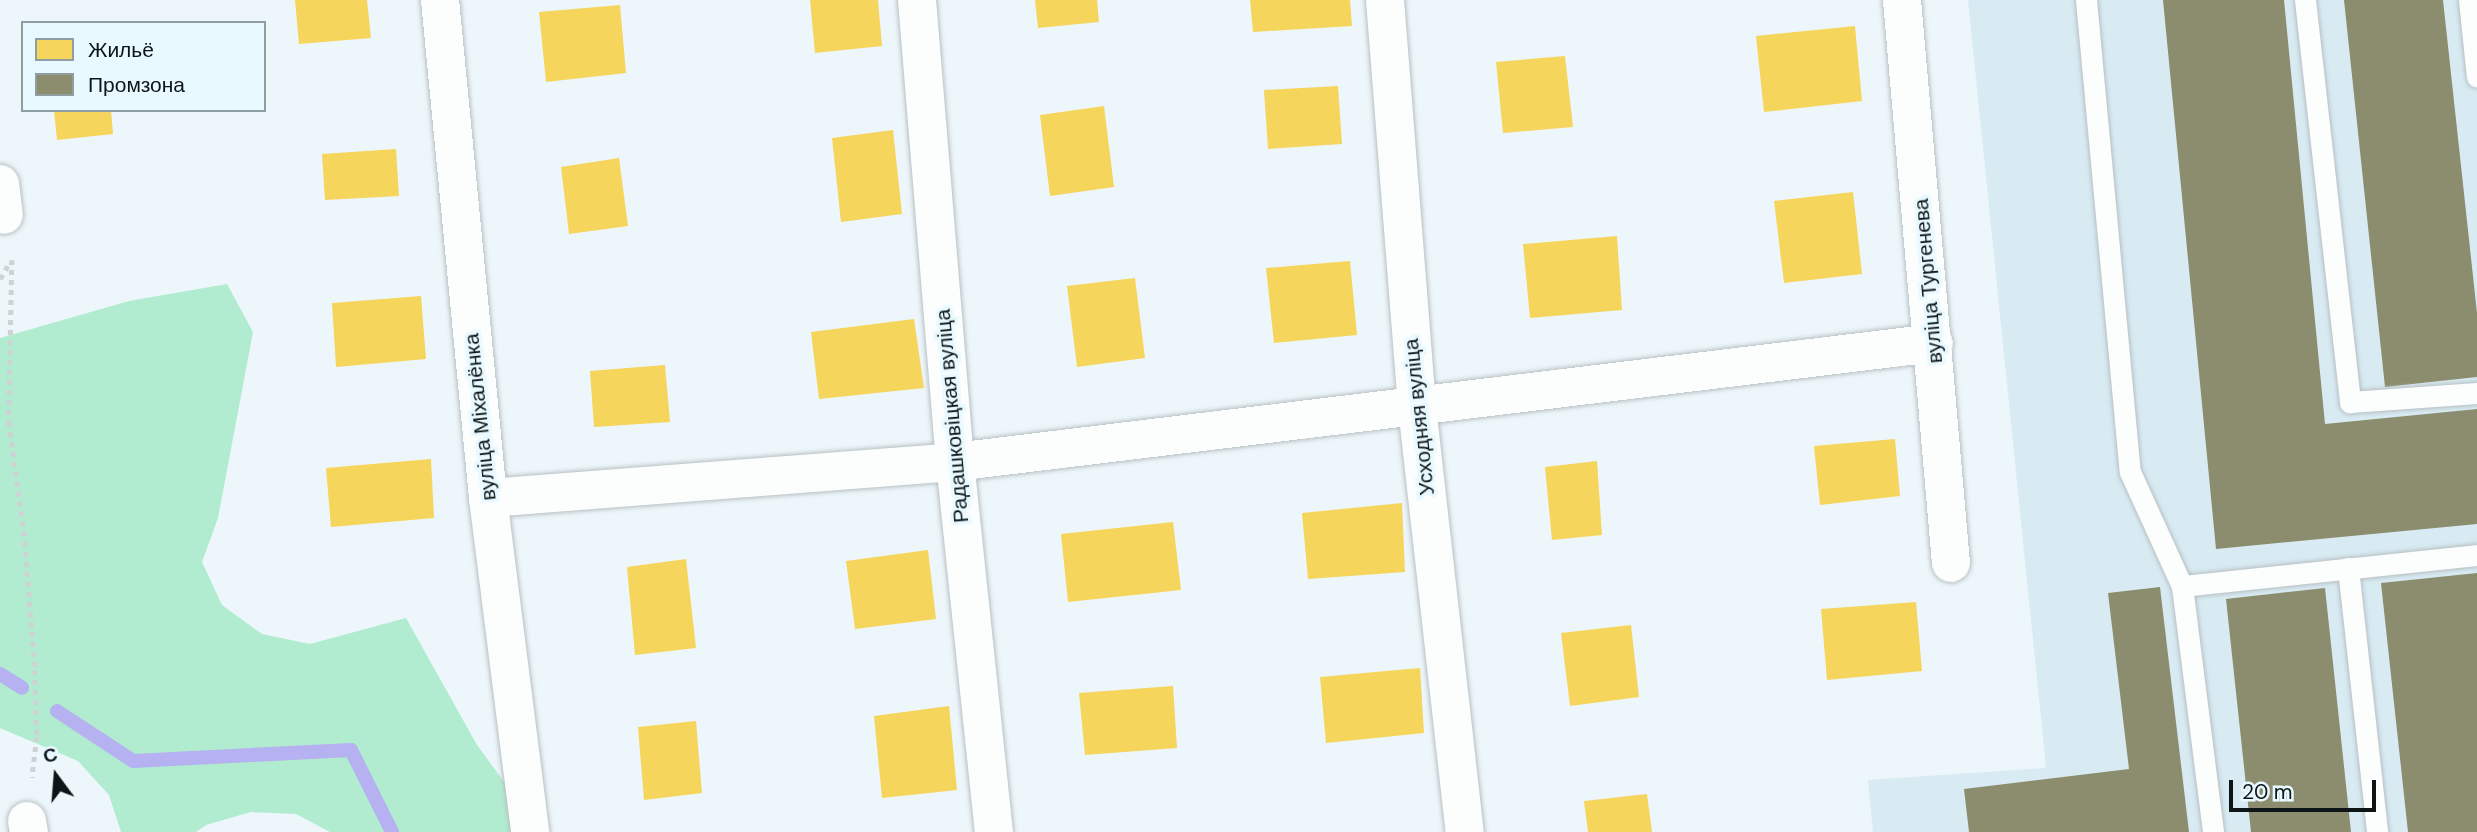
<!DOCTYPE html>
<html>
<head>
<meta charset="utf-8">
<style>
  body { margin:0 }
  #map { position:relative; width:2477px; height:832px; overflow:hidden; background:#edf6fa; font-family:"DM Sans",sans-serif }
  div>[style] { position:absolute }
  .built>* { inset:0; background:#d8ebf3 }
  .green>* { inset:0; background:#b1ecd0 }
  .homes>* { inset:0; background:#f6d55c }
  .industry>* { inset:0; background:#8c8c6e }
  .stream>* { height:14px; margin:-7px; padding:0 7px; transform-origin:7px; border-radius:7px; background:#b6b1f0 }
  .path>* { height:4.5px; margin-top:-2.25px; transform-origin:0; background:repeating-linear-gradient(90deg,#cfd2d4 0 5px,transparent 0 10px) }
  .roads { filter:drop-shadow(0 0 2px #b8c0c3) drop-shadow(0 0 2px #b8c0c3) }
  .lane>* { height:21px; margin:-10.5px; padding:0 10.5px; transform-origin:10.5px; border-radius:10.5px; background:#fcfefe }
  .street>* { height:38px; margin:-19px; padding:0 19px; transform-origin:19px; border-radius:19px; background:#fcfefe }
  span { translate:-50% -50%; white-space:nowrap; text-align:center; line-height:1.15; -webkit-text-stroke:7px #e8f9ff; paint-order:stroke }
  .street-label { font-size:21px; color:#0d1517 }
  .legend { position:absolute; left:21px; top:21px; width:245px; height:91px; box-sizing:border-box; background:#e8f9ff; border:2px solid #909ea2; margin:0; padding:9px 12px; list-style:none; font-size:21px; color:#0d1517 }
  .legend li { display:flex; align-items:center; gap:14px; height:35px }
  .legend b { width:35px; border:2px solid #909ea2 }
  .north { position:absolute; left:21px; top:741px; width:70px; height:70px; -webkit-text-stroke:5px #e8f9ff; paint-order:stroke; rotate:344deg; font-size:19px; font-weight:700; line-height:28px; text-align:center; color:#0d1517 }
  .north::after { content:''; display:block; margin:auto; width:24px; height:32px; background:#0d1517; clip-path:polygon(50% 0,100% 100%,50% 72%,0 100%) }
  .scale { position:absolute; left:2229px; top:780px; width:147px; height:32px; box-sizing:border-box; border:4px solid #0d1517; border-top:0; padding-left:9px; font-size:21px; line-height:24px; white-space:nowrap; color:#0d1517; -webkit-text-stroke:5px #e8f9ff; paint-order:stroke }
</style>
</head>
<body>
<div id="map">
  <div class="built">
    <div style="clip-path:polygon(1968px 0,2477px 0,2477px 832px,1873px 832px,1868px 780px,2046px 768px)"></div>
  </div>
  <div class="green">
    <div style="clip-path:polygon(227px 284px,253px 332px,218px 518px,202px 562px,222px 605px,262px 634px,310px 644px,406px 618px,477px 745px,541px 832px,330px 832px,296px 814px,251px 812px,206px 825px,196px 832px,121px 832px,109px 795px,78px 761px,0 728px,0 338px,129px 301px)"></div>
  </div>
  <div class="homes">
    <div style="clip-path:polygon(295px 0,367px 0,371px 38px,299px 44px)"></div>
    <div style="clip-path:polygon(810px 0,878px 0,882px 46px,815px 53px)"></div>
    <div style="clip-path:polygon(1035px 0,1097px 0,1099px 22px,1038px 28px)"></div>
    <div style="clip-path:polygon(1250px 0,1350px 0,1352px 26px,1253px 32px)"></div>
    <div style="clip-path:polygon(620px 5px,626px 73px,546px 82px,539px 12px)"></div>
    <div style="clip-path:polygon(1855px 26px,1862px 101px,1764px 112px,1756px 36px)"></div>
    <div style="clip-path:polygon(1565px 56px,1573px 127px,1503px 133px,1496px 62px)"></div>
    <div style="clip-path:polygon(1338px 86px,1342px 144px,1268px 149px,1264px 90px)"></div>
    <div style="clip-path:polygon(1104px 106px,1114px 187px,1050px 196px,1040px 115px)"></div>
    <div style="clip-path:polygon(54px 110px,111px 110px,113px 134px,57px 140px)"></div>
    <div style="clip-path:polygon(893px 130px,902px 214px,841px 222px,832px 138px)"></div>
    <div style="clip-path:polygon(396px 149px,399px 196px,325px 200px,322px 154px)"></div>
    <div style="clip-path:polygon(619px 158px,628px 226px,569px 234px,561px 167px)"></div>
    <div style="clip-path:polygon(1853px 192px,1862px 274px,1784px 283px,1774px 201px)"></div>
    <div style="clip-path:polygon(1617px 236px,1622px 310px,1530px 318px,1523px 244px)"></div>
    <div style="clip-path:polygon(1350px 261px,1357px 335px,1274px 343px,1266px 268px)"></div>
    <div style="clip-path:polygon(1135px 278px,1145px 358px,1077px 367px,1067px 286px)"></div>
    <div style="clip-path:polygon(421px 296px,426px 359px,336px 367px,332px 303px)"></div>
    <div style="clip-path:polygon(914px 319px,924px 388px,819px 399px,811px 332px)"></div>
    <div style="clip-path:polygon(665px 365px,670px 422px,594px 427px,590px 371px)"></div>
    <div style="clip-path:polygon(1895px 439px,1900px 496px,1820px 505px,1814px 446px)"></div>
    <div style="clip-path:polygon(431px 459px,434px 518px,331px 527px,326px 468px)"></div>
    <div style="clip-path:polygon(1597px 461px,1602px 535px,1552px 540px,1545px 467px)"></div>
    <div style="clip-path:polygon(1402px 503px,1405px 572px,1308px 579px,1302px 513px)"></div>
    <div style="clip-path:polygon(1173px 522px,1181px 590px,1068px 602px,1061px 534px)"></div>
    <div style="clip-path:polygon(928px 550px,936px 619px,855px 629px,846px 561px)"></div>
    <div style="clip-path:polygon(686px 559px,696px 648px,635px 655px,627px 567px)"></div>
    <div style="clip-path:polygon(1916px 602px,1922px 671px,1827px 680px,1821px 609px)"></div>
    <div style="clip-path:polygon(1631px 625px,1639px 697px,1570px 706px,1561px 633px)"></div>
    <div style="clip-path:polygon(1420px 668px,1424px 733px,1326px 743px,1320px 677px)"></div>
    <div style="clip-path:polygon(1173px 686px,1177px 748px,1085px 755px,1079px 693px)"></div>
    <div style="clip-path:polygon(949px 706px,957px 790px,882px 798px,874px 716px)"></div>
    <div style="clip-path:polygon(696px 721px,702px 793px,644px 800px,638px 727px)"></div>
    <div style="clip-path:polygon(1647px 794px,1652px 832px,1588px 832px,1584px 801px)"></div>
  </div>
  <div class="industry">
    <div style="clip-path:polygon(2163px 0,2284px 0,2325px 424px,2477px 409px,2477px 524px,2216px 549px)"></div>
    <div style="clip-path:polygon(2344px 0,2443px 0,2477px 313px,2477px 377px,2385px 387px)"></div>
    <div style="clip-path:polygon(2477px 573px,2477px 832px,2408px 832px,2381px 583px)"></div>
    <div style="clip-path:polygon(2160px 587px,2189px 832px,1969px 832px,1964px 789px,2129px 769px,2108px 593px)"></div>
    <div style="clip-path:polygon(2325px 588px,2351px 832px,2251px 832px,2226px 599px)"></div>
  </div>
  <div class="stream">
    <div style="left:0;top:674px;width:26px;rotate:32deg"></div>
    <div style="left:57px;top:711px;width:91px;rotate:33.3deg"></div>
    <div style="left:133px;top:761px;width:218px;rotate:-2.9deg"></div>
    <div style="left:351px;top:750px;width:92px;rotate:63.4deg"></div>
  </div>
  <div class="path">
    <div style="left:12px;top:260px;width:162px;rotate:91.1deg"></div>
    <div style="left:9px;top:422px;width:121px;rotate:82.4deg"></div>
    <div style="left:25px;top:542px;width:128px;rotate:85.5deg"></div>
    <div style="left:35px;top:670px;width:67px;rotate:88.3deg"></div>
    <div style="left:37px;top:737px;width:41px;rotate:97deg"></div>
    <div style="left:0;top:279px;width:20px;rotate:-60deg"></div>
  </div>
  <div class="roads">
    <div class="lane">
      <div style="left:2086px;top:0;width:474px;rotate:84.7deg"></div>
      <div style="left:2130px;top:472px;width:125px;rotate:65.5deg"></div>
      <div style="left:2182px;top:586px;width:248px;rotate:82.8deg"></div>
      <div style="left:2305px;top:0;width:405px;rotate:83.6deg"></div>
      <div style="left:2350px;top:402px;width:127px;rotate:-4.1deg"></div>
      <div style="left:2469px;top:0;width:77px;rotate:84.1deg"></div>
      <div style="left:2348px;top:568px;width:266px;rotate:83.7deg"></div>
      <div style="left:2182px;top:586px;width:297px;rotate:-6deg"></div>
    </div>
    <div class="street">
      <div style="left:440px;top:0;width:500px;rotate:84.49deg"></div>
      <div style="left:488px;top:498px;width:337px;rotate:82.8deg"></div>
      <div style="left:917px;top:0;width:464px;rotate:85.3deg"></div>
      <div style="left:955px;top:462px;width:372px;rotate:84deg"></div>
      <div style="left:1385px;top:0;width:408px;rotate:85.5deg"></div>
      <div style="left:1417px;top:407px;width:428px;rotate:83.6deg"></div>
      <div style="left:1902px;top:0;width:565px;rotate:85.03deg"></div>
      <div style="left:0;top:184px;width:31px;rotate:83deg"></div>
      <div style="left:488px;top:498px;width:468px;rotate:-4.4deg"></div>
      <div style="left:955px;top:462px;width:986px;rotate:-6.93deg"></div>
      <div style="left:27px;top:821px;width:11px;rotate:80deg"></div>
    </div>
  </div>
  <div class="street-label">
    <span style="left:1928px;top:281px;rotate:-95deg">вуліца Тургенева</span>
    <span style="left:952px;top:416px;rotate:-95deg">Радашковіцкая вуліца</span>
    <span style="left:480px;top:417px;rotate:-96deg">вуліца Міхалёнка</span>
    <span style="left:1419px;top:417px;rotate:-96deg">Усходняя вуліца</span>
  </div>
  <ul class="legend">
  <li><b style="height:19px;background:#f6d55c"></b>Жильё</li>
  <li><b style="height:19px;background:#8c8c6e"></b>Промзона</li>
  </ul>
  <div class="north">С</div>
  <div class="scale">20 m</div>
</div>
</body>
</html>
